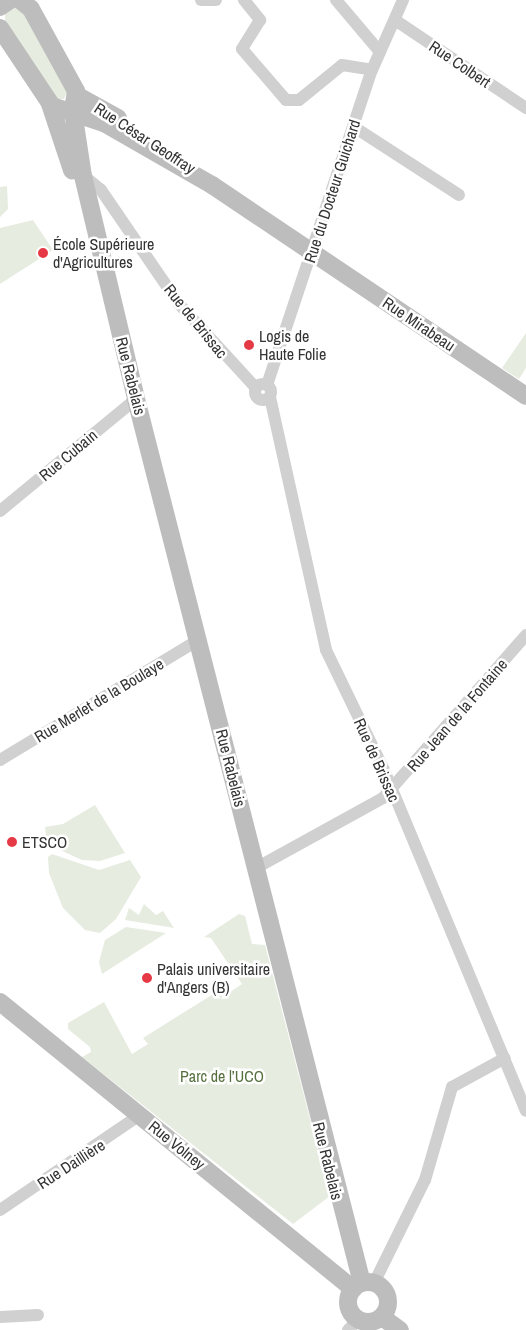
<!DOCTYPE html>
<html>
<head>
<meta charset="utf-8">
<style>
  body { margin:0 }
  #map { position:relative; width:526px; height:1330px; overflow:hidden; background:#fff; font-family:"Archivo Narrow",sans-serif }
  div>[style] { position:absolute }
  .green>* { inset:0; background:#e6ecdf }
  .street>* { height:12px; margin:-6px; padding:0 6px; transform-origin:6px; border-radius:6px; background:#d0d0d0 }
  .street>.ring { margin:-6px; padding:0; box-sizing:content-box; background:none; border:12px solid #d0d0d0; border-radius:50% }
  .secondary>* { height:18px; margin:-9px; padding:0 9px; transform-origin:9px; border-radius:9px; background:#bdbdbd }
  .secondary>.ring { margin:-9px; padding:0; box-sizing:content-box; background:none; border:18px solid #bdbdbd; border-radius:50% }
  .dots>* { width:14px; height:14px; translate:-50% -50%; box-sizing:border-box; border:2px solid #fff; border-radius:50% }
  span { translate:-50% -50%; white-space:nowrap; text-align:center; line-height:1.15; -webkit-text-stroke:5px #fff; paint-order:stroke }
  .street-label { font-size:16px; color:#333 }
  .poi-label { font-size:16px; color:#333 }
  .left { translate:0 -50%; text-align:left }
  .park-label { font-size:16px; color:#56703f }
</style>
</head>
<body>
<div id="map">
  <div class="green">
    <div style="clip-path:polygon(10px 7px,21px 7px,67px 92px,64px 99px,57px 99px,5px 23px,5px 12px)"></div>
    <div style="clip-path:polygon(7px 186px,8px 209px,0 217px,0 187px)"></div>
    <div style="clip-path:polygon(33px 220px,53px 250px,0 284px,0 228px)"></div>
    <div style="clip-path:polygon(526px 333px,526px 368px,519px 379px,502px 368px)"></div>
    <div style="clip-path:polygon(95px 805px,125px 853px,100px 861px,82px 860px,58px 849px,46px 836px,45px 827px,63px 824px)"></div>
    <div style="clip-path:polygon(52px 854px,99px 870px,130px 860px,141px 877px,116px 919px,100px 933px,85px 930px,63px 908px,49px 873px,48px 857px)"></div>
    <div style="clip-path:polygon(144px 904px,156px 915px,163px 911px,174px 928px,125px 920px,129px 908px,139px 915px)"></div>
    <div style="clip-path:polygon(239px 914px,245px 916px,252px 944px,265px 945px,330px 1196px,293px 1224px,82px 1057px,91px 1052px,90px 1047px,68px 1029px,68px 1023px,104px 1002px,132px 1054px,148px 1044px,143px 1038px,170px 1021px,223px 988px,227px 994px,242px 984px,211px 938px,204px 937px)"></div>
    <div style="clip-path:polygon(126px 927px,166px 933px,102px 974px,99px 962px,105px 940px)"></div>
  </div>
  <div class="street">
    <div style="left:201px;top:0;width:15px"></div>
    <div style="left:244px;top:0;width:26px;rotate:51deg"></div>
    <div style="left:260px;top:20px;width:34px;rotate:122deg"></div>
    <div style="left:242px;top:49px;width:67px;rotate:49.2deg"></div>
    <div style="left:286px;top:100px;width:13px"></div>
    <div style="left:299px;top:100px;width:55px;rotate:-39.1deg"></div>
    <div style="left:342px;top:65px;width:30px;rotate:9deg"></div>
    <div style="left:336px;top:0;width:68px;rotate:49.8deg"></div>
    <div style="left:395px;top:20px;width:158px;rotate:33.9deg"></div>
    <div style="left:354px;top:127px;width:125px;rotate:32.9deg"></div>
    <div style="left:82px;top:174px;width:25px;rotate:40deg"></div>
    <div style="left:101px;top:190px;width:138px;rotate:55.6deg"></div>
    <div style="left:179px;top:304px;width:114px;rotate:47.5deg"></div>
    <div class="ring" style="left:255px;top:384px;width:4px;height:4px"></div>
    <div style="left:267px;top:385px;width:332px;rotate:-71.6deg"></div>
    <div style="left:372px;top:70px;width:77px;rotate:-66.1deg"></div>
    <div style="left:270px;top:397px;width:259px;rotate:77.5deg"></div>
    <div style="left:326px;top:650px;width:133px;rotate:64.2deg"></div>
    <div style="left:384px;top:770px;width:369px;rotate:67.4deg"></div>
    <div style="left:0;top:511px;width:176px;rotate:-39.5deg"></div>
    <div style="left:0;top:760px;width:232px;rotate:-31.2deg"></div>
    <div style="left:256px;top:868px;width:145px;rotate:-28.9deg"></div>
    <div style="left:383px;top:798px;width:217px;rotate:-48.7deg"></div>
    <div style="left:0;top:1210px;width:169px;rotate:-34.2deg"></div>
    <div style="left:374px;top:1283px;width:115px;rotate:-63.7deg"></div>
    <div style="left:425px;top:1180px;width:97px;rotate:-73.8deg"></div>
    <div style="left:452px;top:1087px;width:60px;rotate:-28.7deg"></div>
    <div style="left:0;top:1317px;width:38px;rotate:-3deg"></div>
    <div style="left:348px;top:1330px;width:14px;rotate:-45deg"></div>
  </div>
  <div class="secondary">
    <div style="left:20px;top:0;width:14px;rotate:39deg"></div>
    <div style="left:31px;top:9px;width:94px;rotate:61.2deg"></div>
    <div style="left:76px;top:91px;width:20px;rotate:99deg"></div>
    <div style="left:73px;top:111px;width:66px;rotate:81.3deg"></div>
    <div style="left:83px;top:176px;width:229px;rotate:76.6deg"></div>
    <div style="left:136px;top:399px;width:912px;rotate:75.66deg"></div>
    <div style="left:0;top:7px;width:12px;rotate:-35deg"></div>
    <div style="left:0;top:28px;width:94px;rotate:56.3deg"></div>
    <div style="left:52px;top:106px;width:55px;rotate:18.1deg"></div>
    <div style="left:104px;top:123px;width:125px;rotate:29.9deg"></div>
    <div style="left:212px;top:185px;width:378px;rotate:33.9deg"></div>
    <div style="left:76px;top:95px;width:48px;rotate:28.7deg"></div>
    <div style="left:50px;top:104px;width:70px;rotate:71.6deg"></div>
    <div style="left:0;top:1002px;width:455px;rotate:39.1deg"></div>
    <div class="ring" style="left:348px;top:1282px;width:22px;height:22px"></div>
    <div style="left:382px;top:1317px;width:22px;rotate:36deg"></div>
  </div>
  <div class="dots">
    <div style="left:43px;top:253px;background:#e63946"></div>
    <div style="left:249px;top:345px;background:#e63946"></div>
    <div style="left:12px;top:842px;background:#e63946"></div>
    <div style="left:147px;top:978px;background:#e63946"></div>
  </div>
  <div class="street-label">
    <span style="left:460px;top:64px;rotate:34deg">Rue Colbert</span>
    <span style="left:145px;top:138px;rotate:33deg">Rue César Geoffray</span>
    <span style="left:332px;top:191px;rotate:-72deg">Rue du Docteur Guichard</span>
    <span style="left:196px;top:321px;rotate:51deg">Rue de Brissac</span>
    <span style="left:419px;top:324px;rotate:34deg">Rue Mirabeau</span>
    <span style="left:131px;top:376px;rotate:76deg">Rue Rabelais</span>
    <span style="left:68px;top:455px;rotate:-40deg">Rue Cubain</span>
    <span style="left:99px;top:700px;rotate:-31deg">Rue Merlet de la Boulaye</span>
    <span style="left:457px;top:715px;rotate:-49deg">Rue Jean de la Fontaine</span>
    <span style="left:377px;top:760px;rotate:66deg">Rue de Brissac</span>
    <span style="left:231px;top:768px;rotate:76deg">Rue Rabelais</span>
    <span style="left:177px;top:1145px;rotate:39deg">Rue Volney</span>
    <span style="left:328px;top:1161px;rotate:76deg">Rue Rabelais</span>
    <span style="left:71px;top:1164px;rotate:-33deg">Rue Daillière</span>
  </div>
  <div class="poi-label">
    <span class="left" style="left:53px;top:253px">École Supérieure<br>d'Agricultures</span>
    <span class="left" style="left:259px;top:345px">Logis de<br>Haute Folie</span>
    <span class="left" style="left:22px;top:842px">ETSCO</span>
    <span class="left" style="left:157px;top:978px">Palais universitaire<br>d'Angers (B)</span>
  </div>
  <div class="park-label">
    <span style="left:222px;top:1076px">Parc de l’UCO</span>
  </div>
</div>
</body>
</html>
